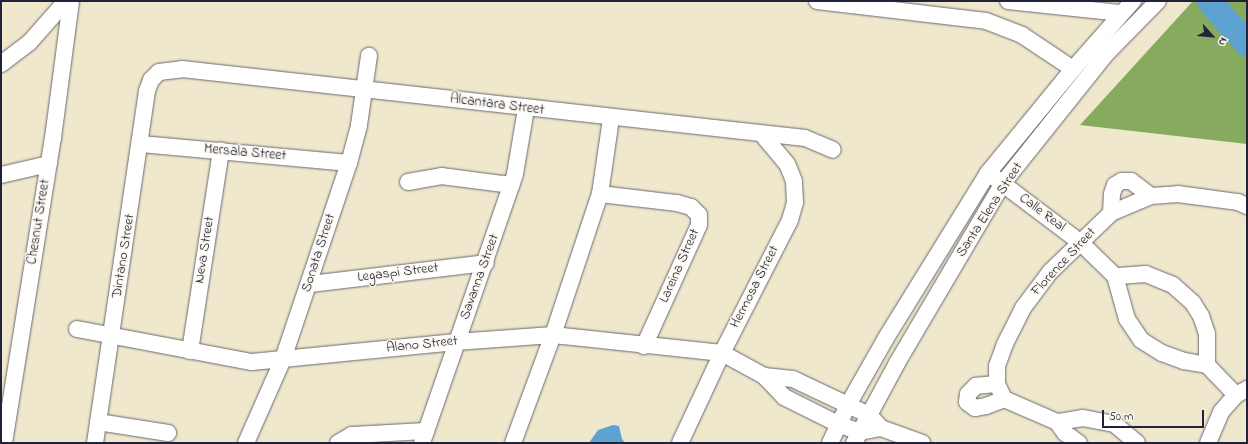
<!DOCTYPE html>
<html>
<head>
<meta charset="utf-8">
<style>
  body { margin:0 }
  #map { position:relative; width:1248px; height:444px; overflow:hidden; background:#efe8cd; font-family:"Indie Flower",sans-serif }
  div>[style] { position:absolute }
  .forest>* { inset:0; background:#86aa5e }
  .water>* { inset:0; background:#5da2d2 }
  .river>* { height:25px; margin:-12.5px; padding:0 12.5px; transform-origin:12.5px; border-radius:12.5px; background:#5da2d2 }
  .roads { filter:drop-shadow(0 0 1px #6a676e) drop-shadow(0 0 1px #6a676e) }
  .minor>* { height:16px; margin:-8px; padding:0 8px; transform-origin:8px; border-radius:8px; background:#fff }
  span { translate:-50% -50%; white-space:nowrap; text-align:center; line-height:1.15; -webkit-text-stroke:3px #fbf7ec; paint-order:stroke }
  .street-label { font-size:14px; color:#22223b }
  .frame { position:absolute; inset:0; border:2px solid #22223b; pointer-events:none }
  .north { position:absolute; left:1192px; top:16px; width:40px; height:40px; -webkit-text-stroke:3px #fbf7ec; paint-order:stroke; rotate:117deg; font-size:11px; font-weight:700; line-height:16px; text-align:center; color:#22223b }
  .north::after { content:''; display:block; margin:auto; width:14px; height:18px; background:#22223b; clip-path:polygon(50% 0,100% 100%,50% 72%,0 100%) }
  .scale { position:absolute; left:1102px; top:410px; width:102px; height:18px; box-sizing:border-box; border:2px solid #22223b; border-top:0; padding-left:5px; font-size:12px; line-height:14px; white-space:nowrap; color:#22223b; -webkit-text-stroke:3px #fbf7ec; paint-order:stroke }
</style>
</head>
<body>
<div id="map">
  <div class="forest">
    <div style="clip-path:polygon(1193px 1px,1247px 1px,1247px 144px,1080px 125px)"></div>
  </div>
  <div class="water">
    <div style="clip-path:polygon(613px 425px,619px 426px,622px 439px,625px 443px,589px 443px,598px 430px)"></div>
  </div>
  <div class="river">
    <div style="left:1209px;top:1px;width:57px;rotate:48.5deg"></div>
  </div>
  <div class="roads">
    <div class="minor">
      <div style="left:817px;top:1px;width:170px;rotate:6.7deg"></div>
      <div style="left:986px;top:21px;width:39px;rotate:21deg"></div>
      <div style="left:1022px;top:35px;width:61px;rotate:33.7deg"></div>
      <div style="left:1008px;top:1px;width:114px;rotate:6.1deg"></div>
      <div style="left:1px;top:64px;width:35px;rotate:-37deg"></div>
      <div style="left:29px;top:43px;width:56px;rotate:-48.6deg"></div>
      <div style="left:141px;top:144px;width:209px;rotate:5.2deg"></div>
      <div style="left:1px;top:175px;width:49px;rotate:-12.9deg"></div>
      <div style="left:995px;top:178px;width:106px;rotate:37deg"></div>
      <div style="left:1080px;top:242px;width:49px;rotate:44.2deg"></div>
      <div style="left:1115px;top:276px;width:45px;rotate:74.4deg"></div>
      <div style="left:1127px;top:319px;width:25px;rotate:56deg"></div>
      <div style="left:1141px;top:340px;width:25px;rotate:32deg"></div>
      <div style="left:1162px;top:353px;width:23px;rotate:20deg"></div>
      <div style="left:1184px;top:361px;width:23px;rotate:10deg"></div>
      <div style="left:1207px;top:365px;width:31px;rotate:-90deg"></div>
      <div style="left:1207px;top:334px;width:19px;rotate:-108deg"></div>
      <div style="left:1201px;top:316px;width:15px;rotate:-122deg"></div>
      <div style="left:1193px;top:303px;width:27px;rotate:-138deg"></div>
      <div style="left:1173px;top:285px;width:29px;rotate:-158deg"></div>
      <div style="left:1146px;top:274px;width:31px;rotate:176deg"></div>
      <div style="left:408px;top:182px;width:34px;rotate:-10deg"></div>
      <div style="left:441px;top:176px;width:71px;rotate:7.3deg"></div>
      <div style="left:600px;top:194px;width:78px;rotate:6.7deg"></div>
      <div style="left:677px;top:203px;width:15px;rotate:16deg"></div>
      <div style="left:691px;top:207px;width:11px;rotate:45deg"></div>
      <div style="left:699px;top:215px;width:10px;rotate:90deg"></div>
      <div style="left:699px;top:225px;width:133px;rotate:114.4deg"></div>
      <div style="left:1111px;top:213px;width:19px;rotate:-87deg"></div>
      <div style="left:1112px;top:194px;width:9px;rotate:-72deg"></div>
      <div style="left:1115px;top:185px;width:8px;rotate:-30deg"></div>
      <div style="left:1122px;top:181px;width:9px"></div>
      <div style="left:1131px;top:181px;width:25px;rotate:37deg"></div>
      <div style="left:310px;top:284px;width:177px;rotate:-6.8deg"></div>
      <div style="left:77px;top:329px;width:178px;rotate:10.7deg"></div>
      <div style="left:252px;top:362px;width:205px;rotate:-5.6deg"></div>
      <div style="left:456px;top:342px;width:97px;rotate:-4.1deg"></div>
      <div style="left:553px;top:335px;width:170px;rotate:6.1deg"></div>
      <div style="left:722px;top:353px;width:48px;rotate:28.7deg"></div>
      <div style="left:764px;top:376px;width:29px;rotate:46deg"></div>
      <div style="left:784px;top:397px;width:63px;rotate:26.6deg"></div>
      <div style="left:840px;top:425px;width:21px;rotate:19deg"></div>
      <div style="left:860px;top:432px;width:21px;rotate:-11deg"></div>
      <div style="left:190px;top:351px;width:203px;rotate:-81.2deg"></div>
      <div style="left:1207px;top:365px;width:42px;rotate:46deg"></div>
      <div style="left:764px;top:376px;width:29px;rotate:6deg"></div>
      <div style="left:793px;top:379px;width:84px;rotate:25.3deg"></div>
      <div style="left:869px;top:415px;width:18px;rotate:47deg"></div>
      <div style="left:881px;top:428px;width:44px;rotate:20.1deg"></div>
      <div style="left:997px;top:384px;width:21px;rotate:175deg"></div>
      <div style="left:976px;top:386px;width:11px;rotate:135deg"></div>
      <div style="left:968px;top:394px;width:8px;rotate:97deg"></div>
      <div style="left:967px;top:402px;width:10px;rotate:37deg"></div>
      <div style="left:975px;top:408px;width:11px;rotate:-10deg"></div>
      <div style="left:986px;top:406px;width:19px;rotate:-21deg"></div>
      <div style="left:98px;top:422px;width:71px;rotate:8.9deg"></div>
      <div style="left:1057px;top:422px;width:14px;rotate:54deg"></div>
      <div style="left:1065px;top:433px;width:17px;rotate:36deg"></div>
      <div style="left:4px;top:443px;width:309px;rotate:-80.9deg"></div>
      <div style="left:53px;top:138px;width:138px;rotate:-82.5deg"></div>
      <div style="left:95px;top:443px;width:356px;rotate:-81.6deg"></div>
      <div style="left:147px;top:91px;width:12px;rotate:-70deg"></div>
      <div style="left:151px;top:80px;width:11px;rotate:-45deg"></div>
      <div style="left:159px;top:72px;width:23px;rotate:-7deg"></div>
      <div style="left:182px;top:69px;width:627px;rotate:6.32deg"></div>
      <div style="left:805px;top:138px;width:30px;rotate:23deg"></div>
      <div style="left:246px;top:443px;width:92px;rotate:-66.2deg"></div>
      <div style="left:283px;top:359px;width:207px;rotate:-71.4deg"></div>
      <div style="left:349px;top:163px;width:39px;rotate:-75deg"></div>
      <div style="left:359px;top:125px;width:70px;rotate:-81.8deg"></div>
      <div style="left:338px;top:443px;width:16px;rotate:-30deg"></div>
      <div style="left:352px;top:435px;width:74px;rotate:-3.1deg"></div>
      <div style="left:422px;top:443px;width:285px;rotate:-70.9deg"></div>
      <div style="left:515px;top:174px;width:66px;rotate:-80.4deg"></div>
      <div style="left:513px;top:443px;width:115px;rotate:-69.7deg"></div>
      <div style="left:553px;top:335px;width:149px;rotate:-71.6deg"></div>
      <div style="left:600px;top:194px;width:76px;rotate:-81.7deg"></div>
      <div style="left:680px;top:443px;width:99px;rotate:-65deg"></div>
      <div style="left:722px;top:353px;width:149px;rotate:-62.9deg"></div>
      <div style="left:790px;top:220px;width:19px;rotate:-74deg"></div>
      <div style="left:795px;top:202px;width:21px;rotate:-93deg"></div>
      <div style="left:794px;top:181px;width:18px;rotate:-112deg"></div>
      <div style="left:787px;top:164px;width:39px;rotate:-130deg"></div>
      <div style="left:830px;top:443px;width:42px;rotate:-64.7deg"></div>
      <div style="left:848px;top:405px;width:77px;rotate:-60.4deg"></div>
      <div style="left:886px;top:338px;width:194px;rotate:-58.3deg"></div>
      <div style="left:988px;top:173px;width:134px;rotate:-50.7deg"></div>
      <div style="left:1073px;top:69px;width:91px;rotate:-48.6deg"></div>
      <div style="left:854px;top:443px;width:91px;rotate:-61.7deg"></div>
      <div style="left:897px;top:363px;width:209px;rotate:-59.5deg"></div>
      <div style="left:1003px;top:183px;width:165px;rotate:-51.4deg"></div>
      <div style="left:1106px;top:54px;width:74px;rotate:-45.5deg"></div>
      <div style="left:1137px;top:443px;width:30px;rotate:-140deg"></div>
      <div style="left:1114px;top:424px;width:32px;rotate:-169deg"></div>
      <div style="left:1083px;top:418px;width:26px;rotate:171deg"></div>
      <div style="left:1057px;top:422px;width:58px;rotate:-156.5deg"></div>
      <div style="left:1004px;top:399px;width:17px;rotate:-115deg"></div>
      <div style="left:997px;top:384px;width:18px;rotate:-90deg"></div>
      <div style="left:997px;top:366px;width:23px;rotate:-70deg"></div>
      <div style="left:1005px;top:344px;width:40px;rotate:-63.4deg"></div>
      <div style="left:1023px;top:308px;width:45px;rotate:-53.1deg"></div>
      <div style="left:1050px;top:272px;width:85px;rotate:-44deg"></div>
      <div style="left:1111px;top:213px;width:43px;rotate:-23deg"></div>
      <div style="left:1151px;top:196px;width:27px;rotate:-4deg"></div>
      <div style="left:1178px;top:194px;width:61px;rotate:7.6deg"></div>
      <div style="left:1238px;top:202px;width:10px;rotate:24deg"></div>
      <div style="left:1208px;top:443px;width:34px;rotate:-67deg"></div>
      <div style="left:1221px;top:412px;width:23px;rotate:-49deg"></div>
      <div style="left:1236px;top:395px;width:13px;rotate:-29deg"></div>
    </div>
  </div>
  <div class="street-label">
    <span style="left:497px;top:105px;rotate:7deg">Alcantara Street</span>
    <span style="left:245px;top:153px;rotate:5deg">Mersala Street</span>
    <span style="left:990px;top:210px;rotate:-57deg">Santa Elena Street</span>
    <span style="left:1042px;top:213px;rotate:37deg">Calle Real</span>
    <span style="left:39px;top:222px;rotate:-81deg">Chesnut Street</span>
    <span style="left:205px;top:250px;rotate:-81deg">Neva Street</span>
    <span style="left:319px;top:253px;rotate:-72deg">Sonata Street</span>
    <span style="left:124px;top:256px;rotate:-81deg">Dintano Street</span>
    <span style="left:1064px;top:262px;rotate:-47deg">Florence Street</span>
    <span style="left:680px;top:266px;rotate:-66deg">Lareina Street</span>
    <span style="left:398px;top:273px;rotate:-7deg">Legaspi Street</span>
    <span style="left:480px;top:277px;rotate:-70deg">Savanna Street</span>
    <span style="left:755px;top:287px;rotate:-63deg">Hermosa Street</span>
    <span style="left:422px;top:345px;rotate:-6deg">Alano Street</span>
  </div>
  <div class="frame"></div>
  <div class="north">N</div>
  <div class="scale">50 m</div>
</div>
</body>
</html>
